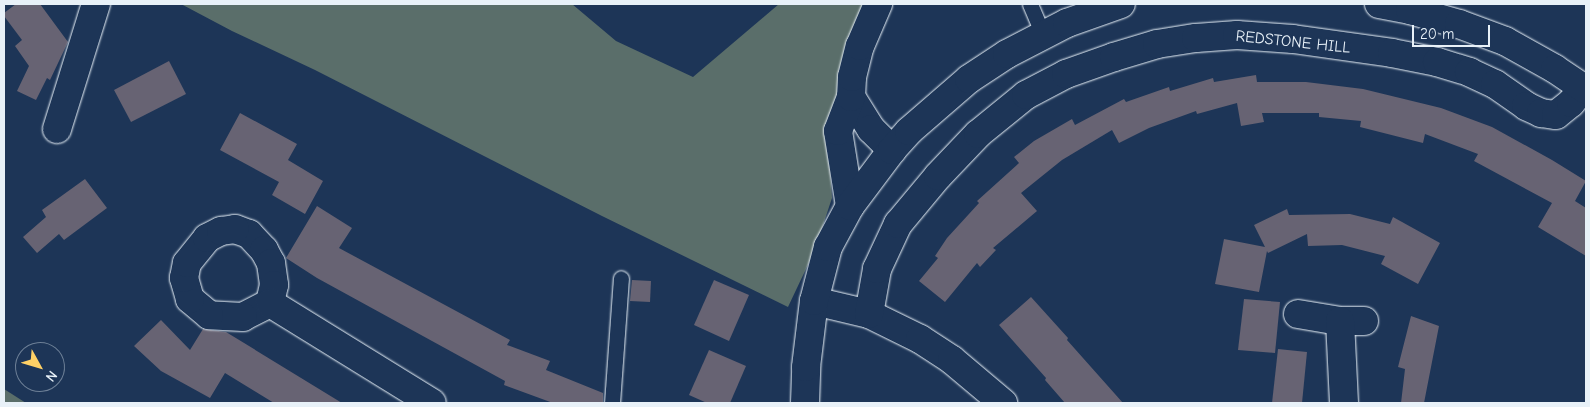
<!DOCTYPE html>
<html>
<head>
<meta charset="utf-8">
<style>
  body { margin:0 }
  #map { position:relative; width:1590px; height:407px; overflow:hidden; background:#1d3557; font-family:"Comic Neue",sans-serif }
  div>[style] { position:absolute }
  .green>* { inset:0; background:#5a6e6a }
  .building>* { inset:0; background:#676373 }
  .roads { filter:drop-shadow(0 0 1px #e8f1f8) drop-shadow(0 0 1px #e8f1f8) }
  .service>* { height:15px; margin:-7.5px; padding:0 7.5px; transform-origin:7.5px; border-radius:7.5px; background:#1d3557 }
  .minor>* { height:28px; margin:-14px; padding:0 14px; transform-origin:14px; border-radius:14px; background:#1d3557 }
  .primary>* { height:28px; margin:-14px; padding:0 14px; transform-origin:14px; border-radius:14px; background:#1d3557 }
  span { translate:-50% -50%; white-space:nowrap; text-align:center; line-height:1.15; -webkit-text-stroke:4.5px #1d3557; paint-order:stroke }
  .street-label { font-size:16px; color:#e8f1f8 }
  .frame { position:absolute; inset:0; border:5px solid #e8f1f8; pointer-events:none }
  .north { position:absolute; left:15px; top:342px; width:50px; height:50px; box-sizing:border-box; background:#1d3557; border:1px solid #6e8097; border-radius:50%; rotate:129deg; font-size:14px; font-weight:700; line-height:20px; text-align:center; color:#e8f1f8 }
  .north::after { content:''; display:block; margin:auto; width:18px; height:22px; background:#ffd166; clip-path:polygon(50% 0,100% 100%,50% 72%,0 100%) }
  .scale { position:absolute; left:1412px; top:25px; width:78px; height:22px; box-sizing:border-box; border:2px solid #e8f1f8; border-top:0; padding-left:6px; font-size:15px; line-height:18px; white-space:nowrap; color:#e8f1f8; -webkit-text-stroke:4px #1d3557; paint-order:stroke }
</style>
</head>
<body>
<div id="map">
  <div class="green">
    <div style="clip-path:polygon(181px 4px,572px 4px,616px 41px,693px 77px,779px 4px,866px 4px,828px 140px,832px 198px,814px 252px,788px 307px,602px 216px,315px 70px,232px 31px)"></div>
    <div style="clip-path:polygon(4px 389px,26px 403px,4px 403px)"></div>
  </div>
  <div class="building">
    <div style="clip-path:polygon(16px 4px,40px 4px,68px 42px,50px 80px,47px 78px,36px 100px,17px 91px,29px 66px,15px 46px,22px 40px,4px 16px,4px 13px)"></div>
    <div style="clip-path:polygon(169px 61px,186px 94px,131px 122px,114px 90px)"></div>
    <div style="clip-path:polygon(1256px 75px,1257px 82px,1306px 82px,1363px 89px,1441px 108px,1492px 127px,1552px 160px,1586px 181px,1575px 201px,1586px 208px,1586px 256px,1538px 227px,1552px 203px,1474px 161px,1478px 154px,1425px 134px,1423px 143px,1360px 127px,1361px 121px,1319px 117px,1319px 113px,1262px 113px,1264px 122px,1241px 126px,1237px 103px,1197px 114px,1196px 111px,1149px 128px,1119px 143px,1112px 130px,1062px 160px,1021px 193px,1037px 211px,993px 248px,996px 250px,980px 267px,977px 263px,945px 302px,919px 281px,938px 258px,935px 256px,947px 238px,979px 203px,977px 201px,1019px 163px,1014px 157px,1034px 141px,1072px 119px,1075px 125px,1124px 99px,1126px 102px,1169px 87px,1170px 91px,1213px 78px,1214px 82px)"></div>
    <div style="clip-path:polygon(240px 113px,297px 144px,288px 160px,323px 181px,305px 214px,272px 195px,279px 182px,220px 150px)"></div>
    <div style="clip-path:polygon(85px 179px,107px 208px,64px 240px,59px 234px,37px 253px,23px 237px,46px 217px,42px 210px)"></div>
    <div style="clip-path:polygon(317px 206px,352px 228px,339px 248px,510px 340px,507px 345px,550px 361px,546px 370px,603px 393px,603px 403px,553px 403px,504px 385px,505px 381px,317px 278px,286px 258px)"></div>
    <div style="clip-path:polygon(1287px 209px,1289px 215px,1350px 214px,1390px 224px,1393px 217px,1440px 243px,1418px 284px,1381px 264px,1385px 256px,1342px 245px,1308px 246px,1307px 234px,1268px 253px,1267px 251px,1259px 292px,1215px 284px,1224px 239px,1265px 247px,1254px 225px)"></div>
    <div style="clip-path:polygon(632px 280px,651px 281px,650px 302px,630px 301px)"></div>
    <div style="clip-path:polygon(714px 280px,749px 295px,729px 341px,694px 325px)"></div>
    <div style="clip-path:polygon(1031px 297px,1068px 338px,1067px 340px,1123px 403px,1065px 403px,1045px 380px,1046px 378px,999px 325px)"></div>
    <div style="clip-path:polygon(1244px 299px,1280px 302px,1275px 353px,1238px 350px)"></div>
    <div style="clip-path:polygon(1411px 316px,1439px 326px,1424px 403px,1401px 403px,1405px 369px,1398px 367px)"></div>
    <div style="clip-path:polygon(161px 320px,190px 350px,203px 329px,226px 332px,342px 403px,274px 403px,225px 373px,210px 398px,161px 371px,134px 346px)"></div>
    <div style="clip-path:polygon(1278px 349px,1307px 352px,1302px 403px,1272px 403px)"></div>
    <div style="clip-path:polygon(709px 350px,746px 366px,730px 403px,707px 403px,689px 395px)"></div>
  </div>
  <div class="roads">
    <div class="service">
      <div style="left:1030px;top:4px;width:34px;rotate:67deg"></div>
      <div style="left:612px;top:403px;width:125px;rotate:-85.9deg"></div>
    </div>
    <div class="minor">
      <div style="left:851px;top:97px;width:38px;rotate:58deg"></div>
      <div style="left:871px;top:129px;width:30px;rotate:45deg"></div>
      <div style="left:57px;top:129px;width:131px;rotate:-72.7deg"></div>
      <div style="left:850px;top:206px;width:76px;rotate:-99.1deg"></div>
      <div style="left:838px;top:131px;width:36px;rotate:-69deg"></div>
      <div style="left:851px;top:97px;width:20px;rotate:-87deg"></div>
      <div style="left:852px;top:77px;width:32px;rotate:-76deg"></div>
      <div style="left:860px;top:46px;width:46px;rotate:-66.8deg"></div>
      <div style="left:235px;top:229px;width:15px;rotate:20deg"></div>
      <div style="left:249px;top:234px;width:22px;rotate:47deg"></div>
      <div style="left:264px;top:250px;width:15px;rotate:62deg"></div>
      <div style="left:271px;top:263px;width:22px;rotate:82deg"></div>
      <div style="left:274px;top:285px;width:18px;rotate:103deg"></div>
      <div style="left:270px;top:303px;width:30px;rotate:153deg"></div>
      <div style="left:243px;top:317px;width:34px;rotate:-177deg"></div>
      <div style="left:209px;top:315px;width:25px;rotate:-140deg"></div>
      <div style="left:190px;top:299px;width:22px;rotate:-106deg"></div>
      <div style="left:184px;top:278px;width:15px;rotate:-79deg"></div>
      <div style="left:187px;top:263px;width:32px;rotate:-51deg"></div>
      <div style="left:207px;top:238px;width:16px;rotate:-27deg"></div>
      <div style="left:221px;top:231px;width:14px;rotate:-8deg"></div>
      <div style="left:814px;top:301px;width:57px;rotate:13.3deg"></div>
      <div style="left:869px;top:314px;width:57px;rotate:26.1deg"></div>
      <div style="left:920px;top:339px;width:38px;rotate:33deg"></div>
      <div style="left:952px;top:360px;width:67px;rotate:40.1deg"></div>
      <div style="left:270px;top:303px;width:190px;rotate:31.7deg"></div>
      <div style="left:869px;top:314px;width:46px;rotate:-79.9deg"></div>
      <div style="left:877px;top:269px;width:50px;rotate:-65deg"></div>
      <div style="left:898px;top:224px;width:62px;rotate:-50.2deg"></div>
      <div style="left:938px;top:176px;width:58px;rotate:-46.4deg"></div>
      <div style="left:978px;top:134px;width:62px;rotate:-39.1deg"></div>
      <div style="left:1026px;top:95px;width:45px;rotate:-27.7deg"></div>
      <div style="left:1066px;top:74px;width:51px;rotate:-19.5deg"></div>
      <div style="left:1114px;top:57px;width:45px;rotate:-16.8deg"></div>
      <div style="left:1157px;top:44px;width:39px;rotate:-9deg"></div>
      <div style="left:1196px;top:38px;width:41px;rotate:-4.2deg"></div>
      <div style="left:1237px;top:35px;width:56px;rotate:4.1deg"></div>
      <div style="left:1293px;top:39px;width:100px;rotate:8deg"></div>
      <div style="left:1392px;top:53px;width:46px;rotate:11.3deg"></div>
      <div style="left:1437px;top:62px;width:34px;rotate:17deg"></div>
      <div style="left:1469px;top:72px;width:29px;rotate:25deg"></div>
      <div style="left:1495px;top:84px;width:38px;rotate:35deg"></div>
      <div style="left:1526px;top:106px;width:17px;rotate:25deg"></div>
      <div style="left:1541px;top:113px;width:15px;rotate:8deg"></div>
      <div style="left:1556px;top:115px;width:19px;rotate:-39deg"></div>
      <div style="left:1571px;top:103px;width:19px;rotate:-51deg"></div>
      <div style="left:1298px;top:314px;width:43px;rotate:9.5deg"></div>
      <div style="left:1340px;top:321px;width:24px"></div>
      <div style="left:1340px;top:321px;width:82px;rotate:87.2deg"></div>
    </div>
    <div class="primary">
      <div style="left:1379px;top:4px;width:32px;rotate:11deg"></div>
      <div style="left:1410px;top:10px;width:51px;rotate:15.9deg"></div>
      <div style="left:1459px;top:24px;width:49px;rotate:20.3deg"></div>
      <div style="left:1505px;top:41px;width:57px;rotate:29.2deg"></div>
      <div style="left:1555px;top:69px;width:37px;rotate:34deg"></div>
      <div style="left:805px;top:403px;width:36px;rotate:-88deg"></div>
      <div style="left:806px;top:367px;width:66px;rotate:-83.1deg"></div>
      <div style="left:814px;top:301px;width:56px;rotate:-75.5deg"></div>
      <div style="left:828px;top:247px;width:47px;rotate:-61.8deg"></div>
      <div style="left:850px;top:206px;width:70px;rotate:-53.1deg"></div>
      <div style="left:892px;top:150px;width:25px;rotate:-48deg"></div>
      <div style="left:909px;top:131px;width:79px;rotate:-40.9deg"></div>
      <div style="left:969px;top:79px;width:45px;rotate:-33.3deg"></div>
      <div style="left:1007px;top:54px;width:68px;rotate:-27.3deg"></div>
      <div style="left:1067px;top:23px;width:57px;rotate:-19.4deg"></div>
    </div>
  </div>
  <div class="street-label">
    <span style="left:1293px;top:42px;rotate:6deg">REDSTONE HILL</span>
  </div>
  <div class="frame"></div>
  <div class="north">N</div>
  <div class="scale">20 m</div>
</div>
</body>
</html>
